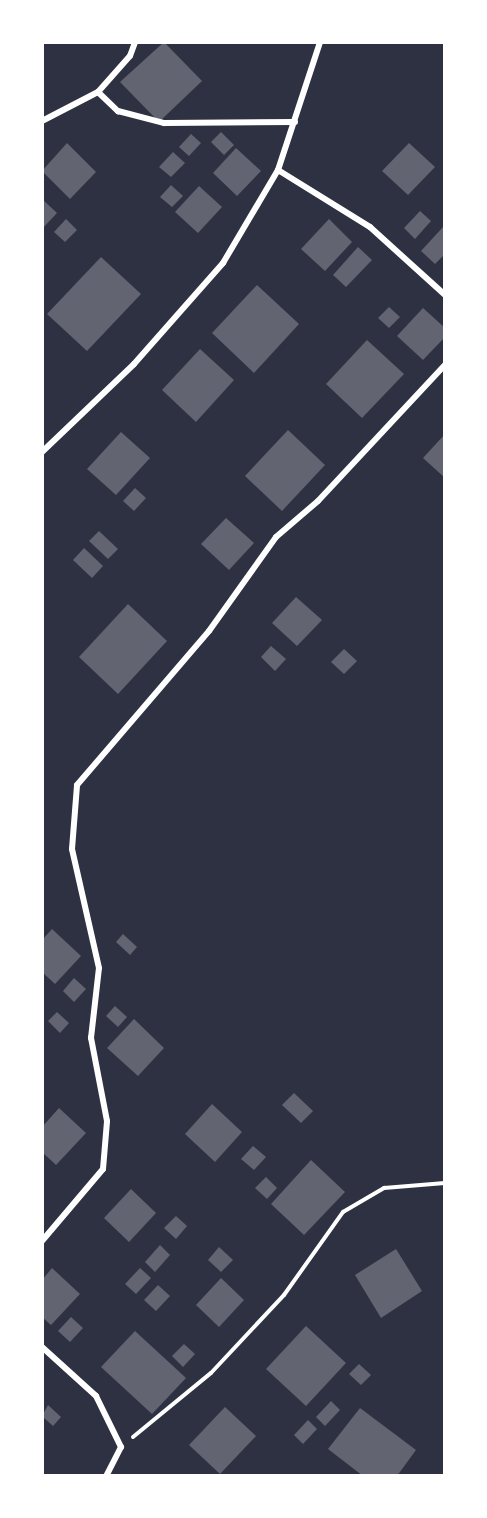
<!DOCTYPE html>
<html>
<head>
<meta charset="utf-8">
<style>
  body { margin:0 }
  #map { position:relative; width:487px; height:1518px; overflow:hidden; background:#2d3142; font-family:Figtree,sans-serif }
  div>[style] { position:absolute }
  .building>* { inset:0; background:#626471 }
  .path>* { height:4px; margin:-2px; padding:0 2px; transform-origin:2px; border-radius:2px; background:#fff }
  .minor>* { height:6px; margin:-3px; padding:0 3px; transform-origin:3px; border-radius:3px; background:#fff }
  span { translate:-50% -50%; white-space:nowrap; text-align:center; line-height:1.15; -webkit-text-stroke:6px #fff; paint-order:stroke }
  .frame { position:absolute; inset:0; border:44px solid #fff; pointer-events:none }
</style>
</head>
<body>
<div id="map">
  <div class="building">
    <div style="clip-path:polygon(164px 42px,202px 81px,159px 122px,120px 82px)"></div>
    <div style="clip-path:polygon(221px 132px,234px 145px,224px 155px,211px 142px)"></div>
    <div style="clip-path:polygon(191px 134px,201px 143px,189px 156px,179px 147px)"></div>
    <div style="clip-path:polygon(67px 143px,96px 172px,70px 199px,42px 171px)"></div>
    <div style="clip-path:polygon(409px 143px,435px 167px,408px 195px,382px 171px)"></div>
    <div style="clip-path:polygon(236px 148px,261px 171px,237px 196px,213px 173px)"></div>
    <div style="clip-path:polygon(173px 152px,185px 163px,171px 177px,159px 167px)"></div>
    <div style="clip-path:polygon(171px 185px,183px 196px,172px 207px,160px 197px)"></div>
    <div style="clip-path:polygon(199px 186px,222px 207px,198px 233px,175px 212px)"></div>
    <div style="clip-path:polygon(42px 199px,57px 213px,42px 229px)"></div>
    <div style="clip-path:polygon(420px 211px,431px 221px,415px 239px,404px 228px)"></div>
    <div style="clip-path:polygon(66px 219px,77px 230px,65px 242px,54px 232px)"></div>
    <div style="clip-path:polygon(329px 219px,352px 242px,325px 271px,301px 249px)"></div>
    <div style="clip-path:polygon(443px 227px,445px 254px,435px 264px,421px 251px)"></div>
    <div style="clip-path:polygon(358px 247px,372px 260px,346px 287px,333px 275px)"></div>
    <div style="clip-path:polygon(101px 257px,141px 294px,87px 351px,47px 314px)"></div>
    <div style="clip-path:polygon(257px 285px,299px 324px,254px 373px,212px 333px)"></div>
    <div style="clip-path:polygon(389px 307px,400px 317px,389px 328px,378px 318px)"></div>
    <div style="clip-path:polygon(423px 308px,445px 328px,445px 337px,423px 360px,397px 336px)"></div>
    <div style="clip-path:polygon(367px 340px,404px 374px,362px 418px,326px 384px)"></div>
    <div style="clip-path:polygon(200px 349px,234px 380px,196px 422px,162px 390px)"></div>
    <div style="clip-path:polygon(288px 430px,325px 465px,282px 511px,245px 476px)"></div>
    <div style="clip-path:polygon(121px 432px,150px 458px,116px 495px,87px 469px)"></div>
    <div style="clip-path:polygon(445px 434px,445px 478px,423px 458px)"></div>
    <div style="clip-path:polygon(135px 488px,146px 498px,134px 511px,123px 501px)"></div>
    <div style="clip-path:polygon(226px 518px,254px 543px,229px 570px,201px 544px)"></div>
    <div style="clip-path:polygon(99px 531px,118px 549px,108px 559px,89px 541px)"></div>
    <div style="clip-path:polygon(84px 548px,103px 566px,92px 578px,73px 560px)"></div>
    <div style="clip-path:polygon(296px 597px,322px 620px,297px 646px,272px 623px)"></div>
    <div style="clip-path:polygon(128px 604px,167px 641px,118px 694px,79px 657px)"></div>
    <div style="clip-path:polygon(271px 646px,286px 659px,275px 671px,261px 657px)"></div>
    <div style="clip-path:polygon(344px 649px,357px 661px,344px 674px,331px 662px)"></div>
    <div style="clip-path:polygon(52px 929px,81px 956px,55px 984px,42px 972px,42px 940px)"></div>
    <div style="clip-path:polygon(123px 934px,137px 947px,130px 955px,116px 942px)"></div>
    <div style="clip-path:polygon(74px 978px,86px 989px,74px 1002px,63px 991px)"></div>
    <div style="clip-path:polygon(115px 1006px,127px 1017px,118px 1027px,106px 1016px)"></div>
    <div style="clip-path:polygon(57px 1012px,69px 1023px,60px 1033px,48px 1021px)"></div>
    <div style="clip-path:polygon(134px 1019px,164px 1048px,138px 1076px,107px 1048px)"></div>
    <div style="clip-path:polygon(294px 1093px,313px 1111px,301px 1123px,282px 1105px)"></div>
    <div style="clip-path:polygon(212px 1104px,242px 1132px,215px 1162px,185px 1134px)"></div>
    <div style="clip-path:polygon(59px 1108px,86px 1133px,56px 1165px,42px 1152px,42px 1127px)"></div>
    <div style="clip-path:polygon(253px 1146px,266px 1157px,254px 1170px,241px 1159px)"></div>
    <div style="clip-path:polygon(311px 1160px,345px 1192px,304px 1235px,271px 1204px)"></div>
    <div style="clip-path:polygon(266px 1177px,277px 1188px,267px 1199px,255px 1188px)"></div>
    <div style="clip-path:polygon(131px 1189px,156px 1213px,129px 1242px,104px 1218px)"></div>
    <div style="clip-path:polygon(176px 1216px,187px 1226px,176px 1239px,164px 1228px)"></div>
    <div style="clip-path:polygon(160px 1245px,170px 1255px,155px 1272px,145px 1262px)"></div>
    <div style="clip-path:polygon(219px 1247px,233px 1260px,221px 1272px,208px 1260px)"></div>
    <div style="clip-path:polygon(396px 1249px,422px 1291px,381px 1318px,355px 1275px)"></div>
    <div style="clip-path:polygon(52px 1268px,80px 1294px,51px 1325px,42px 1317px,42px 1280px)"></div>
    <div style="clip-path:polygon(140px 1268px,151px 1278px,136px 1294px,125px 1284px)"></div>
    <div style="clip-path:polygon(221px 1278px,244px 1300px,219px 1327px,196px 1305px)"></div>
    <div style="clip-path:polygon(158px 1285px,170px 1296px,156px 1311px,144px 1300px)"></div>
    <div style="clip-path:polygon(71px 1317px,83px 1328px,70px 1342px,58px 1331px)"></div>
    <div style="clip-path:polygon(306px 1326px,346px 1363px,306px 1406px,266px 1369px)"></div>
    <div style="clip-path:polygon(135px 1331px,186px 1378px,152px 1414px,101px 1367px)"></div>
    <div style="clip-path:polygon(184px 1344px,195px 1354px,183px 1367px,172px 1356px)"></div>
    <div style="clip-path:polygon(359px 1364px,371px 1375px,361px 1385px,349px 1374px)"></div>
    <div style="clip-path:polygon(331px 1401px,340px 1410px,325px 1426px,316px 1417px)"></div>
    <div style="clip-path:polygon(48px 1405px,61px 1417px,53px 1426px,42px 1416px)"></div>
    <div style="clip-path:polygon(225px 1407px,256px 1436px,220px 1474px,189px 1445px)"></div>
    <div style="clip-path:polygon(360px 1408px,416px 1450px,397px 1476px,363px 1476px,328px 1449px)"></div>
    <div style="clip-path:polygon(308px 1420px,317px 1429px,303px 1444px,294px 1435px)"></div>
  </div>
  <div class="path">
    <div style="left:133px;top:1437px;width:101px;rotate:-39.4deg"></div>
    <div style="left:211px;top:1373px;width:107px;rotate:-46.9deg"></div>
    <div style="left:284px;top:1295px;width:102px;rotate:-54.6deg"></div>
    <div style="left:343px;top:1212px;width:48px;rotate:-30.3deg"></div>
    <div style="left:384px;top:1188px;width:61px;rotate:-4.7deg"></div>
  </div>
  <div class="minor">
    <div style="left:98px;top:92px;width:28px;rotate:44deg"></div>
    <div style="left:118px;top:111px;width:48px;rotate:14.6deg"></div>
    <div style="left:164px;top:123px;width:131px;rotate:-0.4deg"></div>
    <div style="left:42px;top:121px;width:63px;rotate:-27.4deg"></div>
    <div style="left:98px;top:92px;width:48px;rotate:-48.4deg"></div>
    <div style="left:130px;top:56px;width:15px;rotate:-70deg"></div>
    <div style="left:278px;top:170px;width:108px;rotate:31.8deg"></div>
    <div style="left:370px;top:227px;width:101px;rotate:42.2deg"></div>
    <div style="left:42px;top:452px;width:127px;rotate:-43.7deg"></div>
    <div style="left:134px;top:364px;width:135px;rotate:-48.6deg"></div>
    <div style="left:223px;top:263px;width:108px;rotate:-59.4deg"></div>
    <div style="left:278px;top:170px;width:135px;rotate:-71.8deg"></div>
    <div style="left:42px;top:1241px;width:94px;rotate:-49.7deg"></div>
    <div style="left:103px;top:1169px;width:48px;rotate:-85.2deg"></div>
    <div style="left:107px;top:1121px;width:85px;rotate:-100.9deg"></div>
    <div style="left:91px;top:1038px;width:70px;rotate:-83.5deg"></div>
    <div style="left:99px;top:968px;width:122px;rotate:-102.8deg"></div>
    <div style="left:72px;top:849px;width:64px;rotate:-85.5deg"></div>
    <div style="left:77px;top:785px;width:203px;rotate:-49.4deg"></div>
    <div style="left:209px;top:631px;width:115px;rotate:-54.5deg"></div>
    <div style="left:276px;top:537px;width:55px;rotate:-40.6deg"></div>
    <div style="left:318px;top:501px;width:186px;rotate:-47deg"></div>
    <div style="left:42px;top:1347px;width:73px;rotate:42.2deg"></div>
    <div style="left:96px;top:1396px;width:57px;rotate:63.9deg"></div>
    <div style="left:121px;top:1447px;width:33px;rotate:117deg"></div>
  </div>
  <div class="frame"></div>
</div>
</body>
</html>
